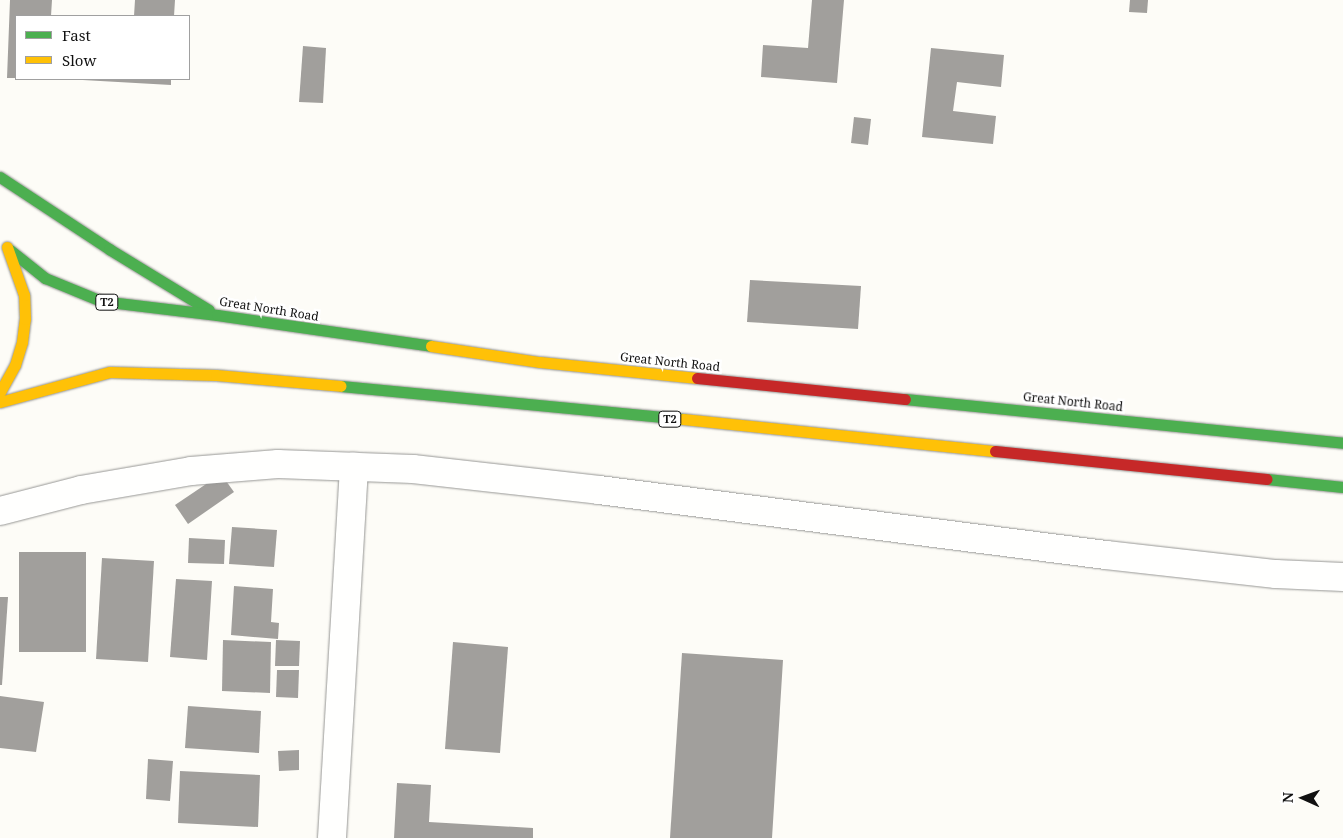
<!DOCTYPE html>
<html>
<head>
<meta charset="utf-8">
<style>
  body { margin:0 }
  #map { position:relative; width:1343px; height:838px; overflow:hidden; background:#fdfcf7; font-family:"Noto Serif",serif }
  div>[style] { position:absolute }
  .building>* { inset:0; background:#a19f9c }
  .roads { filter:drop-shadow(0 0 1px #979795) drop-shadow(0 0 1px #979795) }
  .street>* { height:28px; margin:-14px; padding:0 14px; transform-origin:14px; border-radius:14px; background:#fffffe }
  .fast>* { height:11px; margin:-5.5px; padding:0 5.5px; transform-origin:5.5px; border-radius:5.5px; background:#4caf50 }
  .slow>* { height:11px; margin:-5.5px; padding:0 5.5px; transform-origin:5.5px; border-radius:5.5px; background:#ffc107 }
  .jam>* { height:11px; margin:-5.5px; padding:0 5.5px; transform-origin:5.5px; border-radius:5.5px; background:#c62828 }
  span { translate:-50% -50%; white-space:nowrap; text-align:center; line-height:1.15; -webkit-text-stroke:5px #fff; paint-order:stroke }
  .shield-label span { padding:1px 4px; background:#fff; border:1px solid; border-radius:4px; -webkit-text-stroke-width:0 }
  .shield-label { font-size:11px; color:#111; font-weight:700 }
  .street-label { font-size:12px; color:#111 }
  .legend { position:absolute; left:15px; top:15px; width:175px; height:65px; box-sizing:border-box; background:#fff; border:1px solid #a0a0a0; margin:0; padding:6px 9px; list-style:none; font-size:15px; color:#111 }
  .legend li { display:flex; align-items:center; gap:10px; height:25px }
  .legend b { width:25px; border:1px solid #a0a0a0 }
  .north { position:absolute; left:1278px; top:773px; width:50px; height:50px; -webkit-text-stroke:4px #fff; paint-order:stroke; rotate:272deg; font-size:14px; font-weight:700; line-height:20px; text-align:center; color:#111 }
  .north::after { content:''; display:block; margin:auto; width:18px; height:22px; background:#111; clip-path:polygon(50% 0,100% 100%,50% 72%,0 100%) }
</style>
</head>
<body>
<div id="map">
  <div class="building">
    <div style="clip-path:polygon(10px 0,52px 0,51px 16px,16px 16px,16px 78px,7px 78px)"></div>
    <div style="clip-path:polygon(135px 0,175px 0,174px 16px,134px 16px)"></div>
    <div style="clip-path:polygon(812px 0,844px 0,837px 83px,761px 77px,763px 45px,808px 48px)"></div>
    <div style="clip-path:polygon(1130px 0,1148px 0,1147px 13px,1129px 12px)"></div>
    <div style="clip-path:polygon(303px 46px,326px 48px,323px 103px,299px 102px)"></div>
    <div style="clip-path:polygon(931px 48px,1004px 55px,1001px 87px,957px 82px,953px 111px,996px 116px,993px 144px,922px 137px)"></div>
    <div style="clip-path:polygon(65px 79px,171px 79px,171px 85px)"></div>
    <div style="clip-path:polygon(854px 117px,871px 119px,868px 145px,851px 143px)"></div>
    <div style="clip-path:polygon(750px 280px,861px 286px,858px 329px,747px 322px)"></div>
    <div style="clip-path:polygon(221px 474px,234px 492px,188px 524px,175px 505px)"></div>
    <div style="clip-path:polygon(232px 527px,277px 530px,274px 567px,229px 564px)"></div>
    <div style="clip-path:polygon(189px 538px,225px 540px,224px 564px,188px 563px)"></div>
    <div style="clip-path:polygon(19px 552px,86px 552px,86px 652px,19px 652px)"></div>
    <div style="clip-path:polygon(102px 558px,154px 561px,148px 662px,96px 659px)"></div>
    <div style="clip-path:polygon(176px 579px,212px 581px,207px 660px,170px 657px)"></div>
    <div style="clip-path:polygon(234px 586px,273px 589px,271px 622px,279px 623px,278px 639px,231px 635px)"></div>
    <div style="clip-path:polygon(0 597px,8px 597px,2px 685px,0 685px)"></div>
    <div style="clip-path:polygon(223px 640px,271px 642px,270px 693px,222px 691px)"></div>
    <div style="clip-path:polygon(276px 640px,300px 641px,299px 666px,275px 666px)"></div>
    <div style="clip-path:polygon(453px 642px,508px 647px,500px 753px,445px 749px)"></div>
    <div style="clip-path:polygon(682px 653px,783px 660px,772px 838px,670px 838px)"></div>
    <div style="clip-path:polygon(277px 670px,299px 670px,298px 698px,276px 697px)"></div>
    <div style="clip-path:polygon(0 696px,44px 702px,36px 752px,0 748px)"></div>
    <div style="clip-path:polygon(188px 706px,261px 711px,259px 753px,185px 748px)"></div>
    <div style="clip-path:polygon(299px 750px,299px 770px,279px 771px,278px 751px)"></div>
    <div style="clip-path:polygon(148px 759px,173px 761px,170px 801px,146px 799px)"></div>
    <div style="clip-path:polygon(180px 771px,260px 775px,258px 827px,178px 823px)"></div>
    <div style="clip-path:polygon(397px 783px,431px 785px,429px 822px,533px 828px,533px 838px,394px 838px)"></div>
  </div>
  <div class="roads">
    <div class="street">
      <div style="left:0;top:511px;width:84px;rotate:-14.5deg"></div>
      <div style="left:81px;top:490px;width:112px;rotate:-9.8deg"></div>
      <div style="left:191px;top:471px;width:87px;rotate:-4.6deg"></div>
      <div style="left:278px;top:464px;width:135px;rotate:2.1deg"></div>
      <div style="left:413px;top:469px;width:187px;rotate:6.4deg"></div>
      <div style="left:599px;top:490px;width:511px;rotate:7.31deg"></div>
      <div style="left:1106px;top:555px;width:171px;rotate:6.4deg"></div>
      <div style="left:1276px;top:574px;width:67px;rotate:2.6deg"></div>
      <div style="left:332px;top:838px;width:372px;rotate:-86.6deg"></div>
    </div>
    <div class="fast">
      <div style="left:0;top:177px;width:131px;rotate:33.4deg"></div>
      <div style="left:109px;top:249px;width:117px;rotate:31.4deg"></div>
      <div style="left:10px;top:250px;width:45px;rotate:38.7deg"></div>
      <div style="left:45px;top:278px;width:61px;rotate:22.3deg"></div>
      <div style="left:101px;top:301px;width:117px;rotate:6.9deg"></div>
      <div style="left:217px;top:315px;width:216px;rotate:8.2deg"></div>
      <div style="left:341px;top:386px;width:344px;rotate:5.5deg"></div>
      <div style="left:905px;top:399px;width:440px;rotate:5.7deg"></div>
      <div style="left:1267px;top:479px;width:76px;rotate:6deg"></div>
    </div>
    <div class="slow">
      <div style="left:431px;top:346px;width:110px;rotate:8.4deg"></div>
      <div style="left:540px;top:362px;width:158px;rotate:5.8deg"></div>
      <div style="left:0;top:392px;width:31px;rotate:-61deg"></div>
      <div style="left:15px;top:365px;width:24px;rotate:-73deg"></div>
      <div style="left:22px;top:342px;width:23px;rotate:-83deg"></div>
      <div style="left:25px;top:319px;width:24px;rotate:-92deg"></div>
      <div style="left:24px;top:295px;width:51px;rotate:-109.5deg"></div>
      <div style="left:0;top:402px;width:114px;rotate:-15.3deg"></div>
      <div style="left:110px;top:372px;width:106px;rotate:1.6deg"></div>
      <div style="left:216px;top:375px;width:125px;rotate:5deg"></div>
      <div style="left:683px;top:419px;width:314px;rotate:5.9deg"></div>
    </div>
    <div class="jam">
      <div style="left:697px;top:378px;width:209px;rotate:5.8deg"></div>
      <div style="left:995px;top:451px;width:273px;rotate:5.9deg"></div>
    </div>
  </div>
  <div class="shield-label">
    <span style="left:107px;top:302px">T2</span>
    <span style="left:670px;top:419px">T2</span>
  </div>
  <div class="street-label">
    <span style="left:269px;top:309px;rotate:9deg">Great North Road</span>
    <span style="left:670px;top:362px;rotate:6deg">Great North Road</span>
    <span style="left:1073px;top:402px;rotate:6deg">Great North Road</span>
  </div>
  <ul class="legend">
  <li><b style="height:6px;background:#4caf50"></b>Fast</li>
  <li><b style="height:6px;background:#ffc107"></b>Slow</li>
  </ul>
  <div class="north">N</div>
</div>
</body>
</html>
